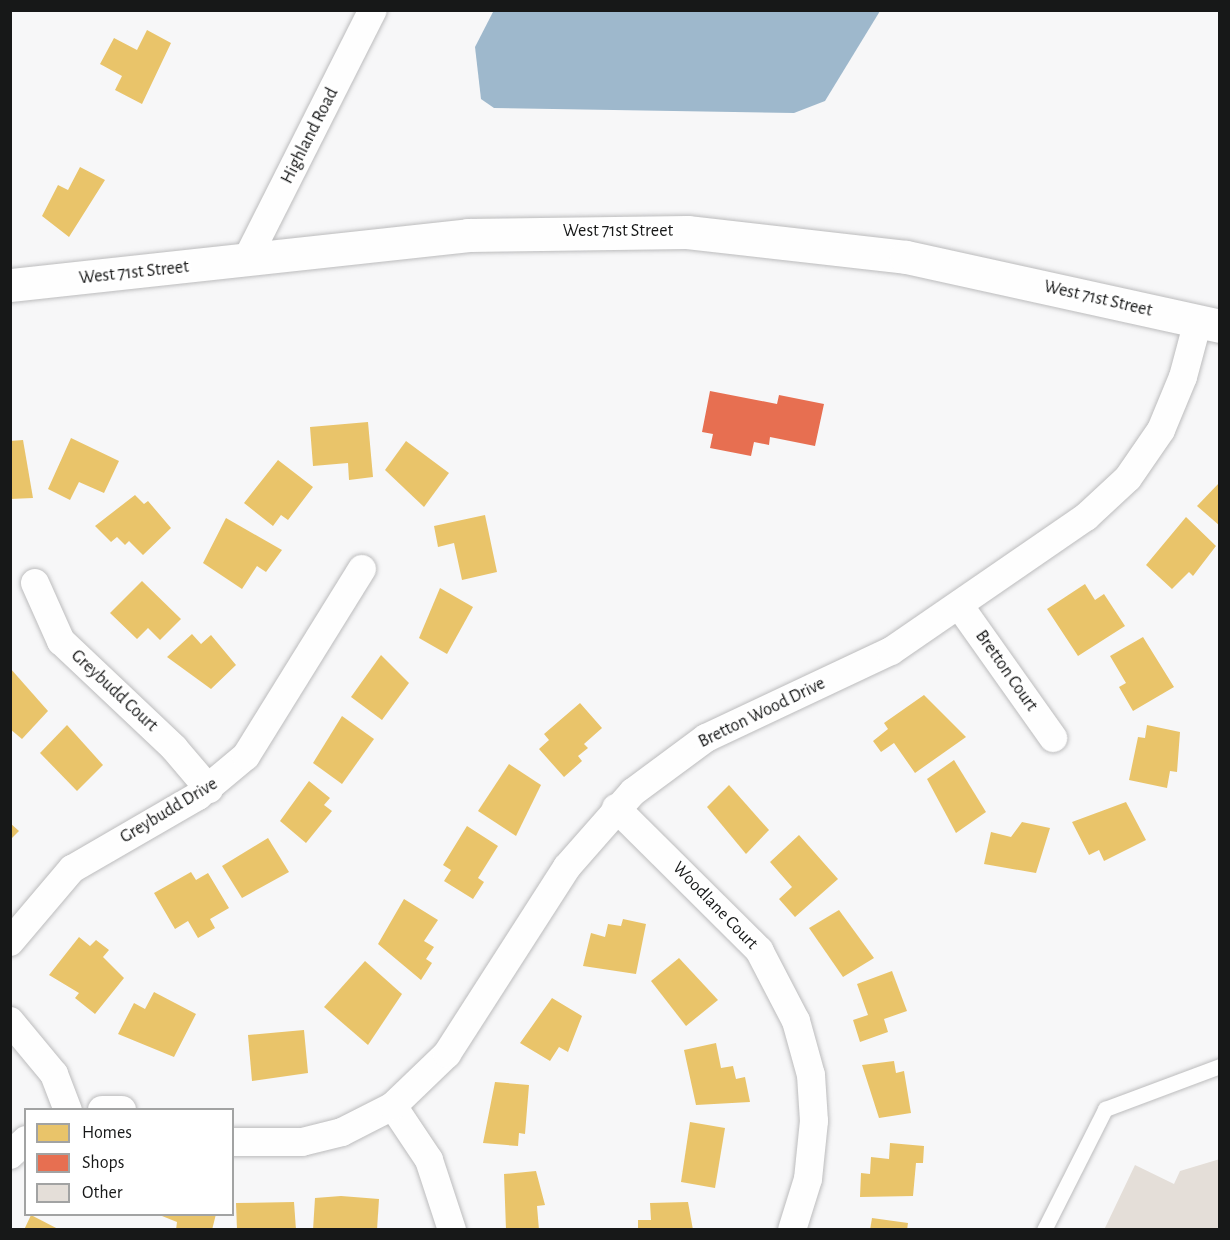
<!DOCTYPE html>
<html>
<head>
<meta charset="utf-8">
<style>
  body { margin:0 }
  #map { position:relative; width:1230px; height:1240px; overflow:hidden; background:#f7f7f8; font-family:"Alegreya Sans",sans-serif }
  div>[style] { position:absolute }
  .water>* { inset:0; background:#9eb8cc }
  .homes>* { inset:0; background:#e9c46a }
  .shops>* { inset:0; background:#e76f51 }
  .building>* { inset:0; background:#e4ded8 }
  .roads { filter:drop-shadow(0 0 2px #bcbcbd) drop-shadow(0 0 2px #bcbcbd) }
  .lane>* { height:15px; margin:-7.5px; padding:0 7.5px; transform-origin:7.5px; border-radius:7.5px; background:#fefefe }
  .street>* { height:28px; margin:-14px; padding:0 14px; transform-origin:14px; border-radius:14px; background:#fefefe }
  .secondary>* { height:33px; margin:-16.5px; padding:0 16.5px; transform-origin:16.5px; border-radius:16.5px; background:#fefefe }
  span { translate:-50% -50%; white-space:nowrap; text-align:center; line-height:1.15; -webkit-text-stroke:6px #fff; paint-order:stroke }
  .street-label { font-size:18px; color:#171818 }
  .frame { position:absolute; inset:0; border:12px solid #171818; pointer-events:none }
  .legend { position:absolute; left:24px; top:1108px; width:210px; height:108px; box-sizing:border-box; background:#fff; border:2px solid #a2a3a3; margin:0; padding:8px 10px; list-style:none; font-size:18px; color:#171818 }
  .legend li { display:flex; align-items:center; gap:12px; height:30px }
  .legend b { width:30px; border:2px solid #a2a3a3 }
</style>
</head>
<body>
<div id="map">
  <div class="water">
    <div style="clip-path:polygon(494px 10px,880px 10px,880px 11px,825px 101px,794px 113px,494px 108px,481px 99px,475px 47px)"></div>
  </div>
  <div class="homes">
    <div style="clip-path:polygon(147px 30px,171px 43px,142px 104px,115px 90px,122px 76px,100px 64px,114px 38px,137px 50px)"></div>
    <div style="clip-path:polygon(80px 167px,105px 180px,69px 237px,42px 216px,58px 185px,68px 190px)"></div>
    <div style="clip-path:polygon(368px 422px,373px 477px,349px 480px,348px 463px,313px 466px,310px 427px)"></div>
    <div style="clip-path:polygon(71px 438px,119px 461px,104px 493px,79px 482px,70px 500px,48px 489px)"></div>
    <div style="clip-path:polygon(23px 440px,33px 498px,10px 499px,10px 441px)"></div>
    <div style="clip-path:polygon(406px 441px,449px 473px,424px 507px,385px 470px)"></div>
    <div style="clip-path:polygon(278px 460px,313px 487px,288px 520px,281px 515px,273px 526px,244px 503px)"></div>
    <div style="clip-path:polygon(1220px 482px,1220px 526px,1197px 506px)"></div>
    <div style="clip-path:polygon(135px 495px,144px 504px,148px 501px,171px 528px,143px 555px,129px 541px,125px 545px,117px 537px,111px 542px,95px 526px)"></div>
    <div style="clip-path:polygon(485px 515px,497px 572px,462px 580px,454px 543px,438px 547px,434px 526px)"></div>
    <div style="clip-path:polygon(1186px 517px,1216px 546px,1193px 576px,1189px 572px,1172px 589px,1146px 565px)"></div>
    <div style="clip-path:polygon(226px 518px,282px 550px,266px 572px,257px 566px,242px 589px,203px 563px)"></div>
    <div style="clip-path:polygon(142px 581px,181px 619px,160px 640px,148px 628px,137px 639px,110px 613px)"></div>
    <div style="clip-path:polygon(1085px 584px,1095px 600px,1104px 594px,1125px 626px,1078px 656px,1047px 609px)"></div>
    <div style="clip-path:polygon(440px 588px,473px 607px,447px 654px,419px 638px)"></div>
    <div style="clip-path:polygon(192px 634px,201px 644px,211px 635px,236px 665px,211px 689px,167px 657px)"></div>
    <div style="clip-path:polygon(1143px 637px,1174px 687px,1133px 711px,1119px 687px,1126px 683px,1110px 656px)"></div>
    <div style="clip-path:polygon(381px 655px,409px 683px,382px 720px,351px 697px)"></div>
    <div style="clip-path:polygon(10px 668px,48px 711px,22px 739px,10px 729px)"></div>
    <div style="clip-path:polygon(924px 695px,966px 737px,915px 773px,894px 743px,881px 752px,873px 741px,888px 729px,884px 723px)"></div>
    <div style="clip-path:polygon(580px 703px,602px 728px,584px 744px,588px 748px,578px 756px,582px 761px,564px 777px,539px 749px,549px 740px,544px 734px)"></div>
    <div style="clip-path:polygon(342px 716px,374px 739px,342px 784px,313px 763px)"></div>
    <div style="clip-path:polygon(67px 725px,103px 765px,77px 791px,40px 753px)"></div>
    <div style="clip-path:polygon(1147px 725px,1180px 732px,1177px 772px,1170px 771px,1167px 788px,1129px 780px,1138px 737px,1145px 738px)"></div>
    <div style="clip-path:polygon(954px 760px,986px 812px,956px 833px,927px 779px)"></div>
    <div style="clip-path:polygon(509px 764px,541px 785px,516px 836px,478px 811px)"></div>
    <div style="clip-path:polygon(309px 781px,330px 798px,324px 805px,332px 811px,306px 843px,280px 821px)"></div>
    <div style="clip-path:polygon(729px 785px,769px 830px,746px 854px,707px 807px)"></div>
    <div style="clip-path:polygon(1126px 802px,1146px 840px,1104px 861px,1099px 850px,1089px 855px,1072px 822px)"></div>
    <div style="clip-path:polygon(1022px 822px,1050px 828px,1036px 873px,984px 864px,991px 832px,1011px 837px)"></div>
    <div style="clip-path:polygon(10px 823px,19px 831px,10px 840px)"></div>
    <div style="clip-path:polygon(467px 826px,498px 846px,478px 878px,484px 882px,473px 899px,444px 881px,451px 870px,443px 865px)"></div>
    <div style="clip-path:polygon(799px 835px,838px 879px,795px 917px,779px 899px,792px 887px,770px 862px)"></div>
    <div style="clip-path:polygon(268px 838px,289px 872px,242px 898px,222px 866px)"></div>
    <div style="clip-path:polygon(191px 872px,196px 880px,208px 873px,229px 908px,210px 919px,215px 928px,198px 938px,188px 921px,175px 929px,154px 893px)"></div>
    <div style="clip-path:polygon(404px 899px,438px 920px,424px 941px,434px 947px,426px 959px,432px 963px,421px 980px,378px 944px)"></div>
    <div style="clip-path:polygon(839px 910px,874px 958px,843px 977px,809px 928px)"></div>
    <div style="clip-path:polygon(623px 919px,646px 924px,636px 974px,583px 966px,591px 933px,605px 937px,608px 924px,621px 926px)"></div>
    <div style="clip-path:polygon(79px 937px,90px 946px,96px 940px,109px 950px,103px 957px,124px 978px,95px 1014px,75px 998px,79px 993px,49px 975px)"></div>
    <div style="clip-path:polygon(679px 958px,718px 1000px,686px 1026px,651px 981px)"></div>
    <div style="clip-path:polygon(365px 961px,402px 994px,368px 1045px,324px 1007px)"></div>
    <div style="clip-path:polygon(892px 971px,907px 1011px,884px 1019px,888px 1032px,860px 1042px,853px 1020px,868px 1015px,857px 984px)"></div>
    <div style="clip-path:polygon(154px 992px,196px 1014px,174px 1057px,118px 1034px,134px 1003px,145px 1009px)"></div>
    <div style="clip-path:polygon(552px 998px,582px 1016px,568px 1052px,559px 1047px,550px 1061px,520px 1043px)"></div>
    <div style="clip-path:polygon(304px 1030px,308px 1073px,252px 1081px,248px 1035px)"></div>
    <div style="clip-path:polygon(716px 1043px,721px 1068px,733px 1066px,736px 1079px,745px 1077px,750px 1102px,696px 1105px,684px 1050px)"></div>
    <div style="clip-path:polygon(894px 1061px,896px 1073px,904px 1071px,911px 1113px,879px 1118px,862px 1065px)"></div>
    <div style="clip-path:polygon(495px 1082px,529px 1085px,525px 1134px,519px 1133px,518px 1146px,483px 1143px)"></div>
    <div style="clip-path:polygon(690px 1122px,725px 1128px,715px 1188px,681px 1182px)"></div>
    <div style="clip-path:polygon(890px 1143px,924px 1146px,923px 1163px,916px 1163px,913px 1196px,860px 1197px,861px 1173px,870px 1174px,871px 1157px,889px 1159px)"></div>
    <div style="clip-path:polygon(536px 1171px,545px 1205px,537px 1206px,539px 1230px,506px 1230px,504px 1174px)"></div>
    <div style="clip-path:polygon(341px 1196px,379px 1199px,377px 1230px,313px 1230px,315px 1198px)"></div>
    <div style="clip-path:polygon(294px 1202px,296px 1230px,237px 1230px,236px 1203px)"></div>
    <div style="clip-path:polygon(688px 1202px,693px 1230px,638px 1230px,638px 1220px,651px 1220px,650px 1203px)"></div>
    <div style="clip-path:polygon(157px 1214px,216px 1214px,212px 1230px,176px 1230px,177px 1222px)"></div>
    <div style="clip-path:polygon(31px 1215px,60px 1230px,24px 1230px)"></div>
    <div style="clip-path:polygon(872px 1218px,908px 1223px,907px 1230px,870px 1230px)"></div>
  </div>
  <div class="shops">
    <div style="clip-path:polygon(710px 391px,777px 404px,779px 395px,824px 404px,815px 446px,770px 437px,769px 445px,754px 442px,751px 456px,710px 448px,713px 434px,702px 432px)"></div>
  </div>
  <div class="building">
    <div style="clip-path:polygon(1220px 1159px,1220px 1230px,1104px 1230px,1135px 1165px,1174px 1184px,1180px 1171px)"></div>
  </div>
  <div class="roads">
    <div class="lane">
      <div style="left:1044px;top:1230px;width:136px;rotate:-63.2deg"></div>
      <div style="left:1105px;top:1109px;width:123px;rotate:-20.5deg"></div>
    </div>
    <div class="street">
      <div style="left:246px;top:261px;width:281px;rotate:-63.2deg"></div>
      <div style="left:35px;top:583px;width:64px;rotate:65.9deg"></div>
      <div style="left:61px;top:641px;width:156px;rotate:43.4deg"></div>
      <div style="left:174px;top:748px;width:54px;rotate:49.5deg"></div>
      <div style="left:959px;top:605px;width:163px;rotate:54.7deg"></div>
      <div style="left:616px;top:808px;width:202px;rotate:44.8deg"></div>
      <div style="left:759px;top:950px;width:80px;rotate:62.5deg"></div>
      <div style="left:796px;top:1021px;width:56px;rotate:74.5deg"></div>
      <div style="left:811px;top:1075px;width:46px;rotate:86.3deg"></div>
      <div style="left:814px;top:1121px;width:58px;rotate:95.9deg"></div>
      <div style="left:808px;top:1179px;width:53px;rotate:107.4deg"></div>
      <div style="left:10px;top:942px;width:96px;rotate:-49.7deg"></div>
      <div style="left:72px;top:869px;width:146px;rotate:-30.1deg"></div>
      <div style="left:198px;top:796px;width:62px;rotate:-39.8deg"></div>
      <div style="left:246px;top:756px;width:220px;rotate:-58.2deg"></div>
      <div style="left:10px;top:1021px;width:69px;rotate:50.3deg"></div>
      <div style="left:54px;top:1074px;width:39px;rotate:69deg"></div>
      <div style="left:393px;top:1106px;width:65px;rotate:56.3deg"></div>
      <div style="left:429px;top:1160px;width:74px;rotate:71.8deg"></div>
      <div style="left:102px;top:1110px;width:20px"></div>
      <div style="left:232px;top:1142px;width:70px"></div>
      <div style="left:302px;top:1142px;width:41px;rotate:-14deg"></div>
      <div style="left:342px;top:1132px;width:57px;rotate:-27deg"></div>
      <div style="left:393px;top:1106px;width:75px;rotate:-43.9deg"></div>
      <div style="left:447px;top:1054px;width:222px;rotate:-57.3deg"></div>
      <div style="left:567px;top:867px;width:100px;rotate:-48.7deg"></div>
      <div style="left:633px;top:792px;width:91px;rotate:-36.5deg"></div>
      <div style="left:706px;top:738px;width:204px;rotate:-25.2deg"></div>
      <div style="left:891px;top:651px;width:237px;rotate:-34.5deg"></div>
      <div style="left:1086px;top:517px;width:57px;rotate:-42.9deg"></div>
      <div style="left:1128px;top:478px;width:58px;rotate:-55.5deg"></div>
      <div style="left:1161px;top:430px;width:57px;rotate:-67.5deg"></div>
      <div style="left:1183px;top:377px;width:58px;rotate:-75deg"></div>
      <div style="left:10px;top:1155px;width:22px;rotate:-43deg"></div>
    </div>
    <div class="secondary">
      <div style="left:10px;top:285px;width:461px;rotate:-6.2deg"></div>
      <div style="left:468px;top:235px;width:219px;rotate:-0.8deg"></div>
      <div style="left:687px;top:232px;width:220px;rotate:6.5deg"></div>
      <div style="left:906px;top:257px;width:321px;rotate:12.4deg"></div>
    </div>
  </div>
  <div class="street-label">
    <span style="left:310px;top:136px;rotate:-63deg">Highland Road</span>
    <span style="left:618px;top:231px">West 71st Street</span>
    <span style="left:134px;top:273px;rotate:-6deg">West 71st Street</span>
    <span style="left:1098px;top:299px;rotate:13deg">West 71st Street</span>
    <span style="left:1006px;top:671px;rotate:55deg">Bretton Court</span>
    <span style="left:114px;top:691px;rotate:43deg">Greybudd Court</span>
    <span style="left:762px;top:713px;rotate:-26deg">Bretton Wood Drive</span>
    <span style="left:169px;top:811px;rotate:-31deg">Greybudd Drive</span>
    <span style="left:715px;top:906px;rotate:46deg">Woodlane Court</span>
  </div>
  <div class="frame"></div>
  <ul class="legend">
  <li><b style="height:16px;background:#e9c46a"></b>Homes</li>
  <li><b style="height:16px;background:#e76f51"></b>Shops</li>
  <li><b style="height:16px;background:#e4ded8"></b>Other</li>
  </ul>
</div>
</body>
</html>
